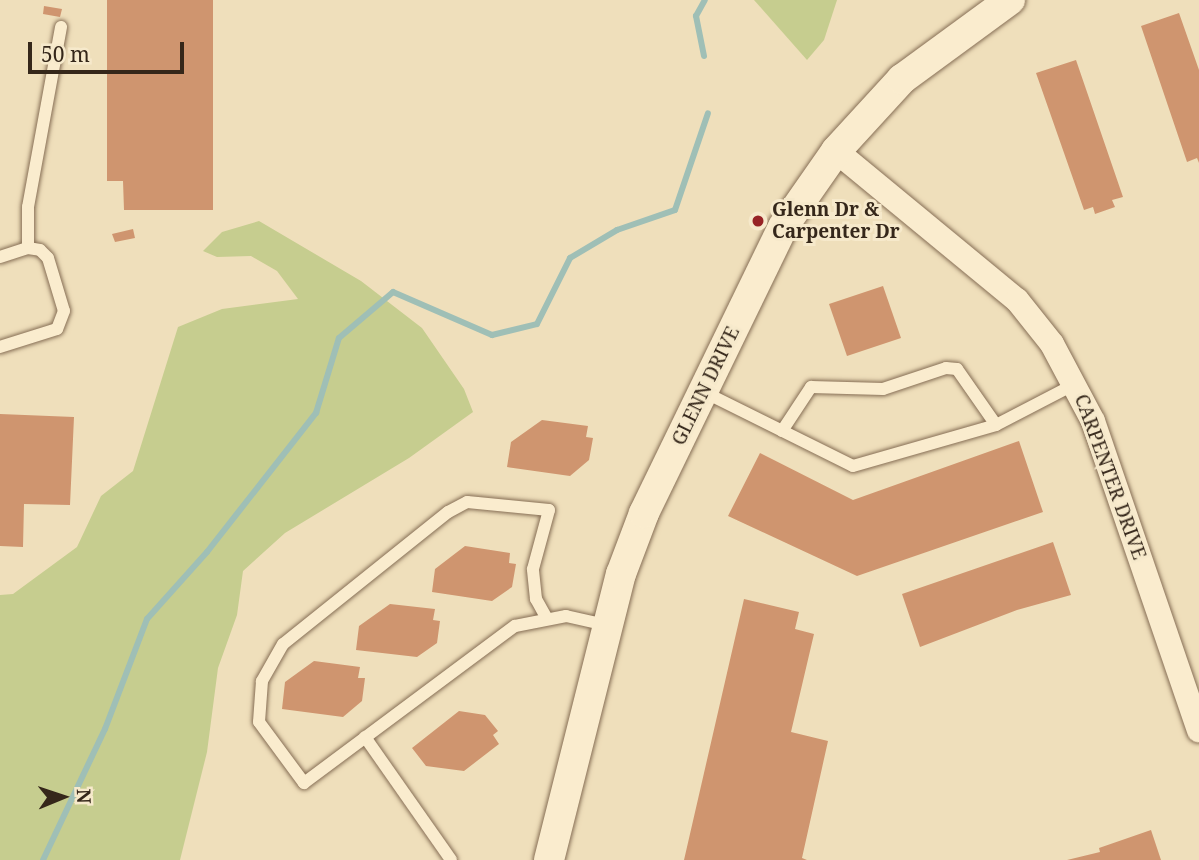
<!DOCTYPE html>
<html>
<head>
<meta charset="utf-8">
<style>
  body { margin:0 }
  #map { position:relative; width:1199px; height:860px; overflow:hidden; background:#efdfbb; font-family:"Noto Serif",serif }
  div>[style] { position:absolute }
  .green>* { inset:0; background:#c6cd8f }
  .stream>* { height:6px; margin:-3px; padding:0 3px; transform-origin:3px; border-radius:3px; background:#9fbfb6 }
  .building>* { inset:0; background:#cf956f }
  .roads { filter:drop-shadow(0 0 2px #866e55) drop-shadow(0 0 2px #866e55) }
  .service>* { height:12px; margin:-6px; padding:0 6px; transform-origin:6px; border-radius:6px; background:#faecce }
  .minor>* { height:24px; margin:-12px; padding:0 12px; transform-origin:12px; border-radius:12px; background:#faecce }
  .tertiary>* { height:30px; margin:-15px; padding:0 15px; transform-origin:15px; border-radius:15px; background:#faecce }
  .dots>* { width:19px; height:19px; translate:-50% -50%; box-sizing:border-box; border:4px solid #f6e9cb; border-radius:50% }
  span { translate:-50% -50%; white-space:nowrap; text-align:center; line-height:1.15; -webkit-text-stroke:6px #f6e9cb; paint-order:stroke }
  .poi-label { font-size:19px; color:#35271a; font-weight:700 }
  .left { translate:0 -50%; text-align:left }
  .street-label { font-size:19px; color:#35271a }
  .north { position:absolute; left:28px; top:762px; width:70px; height:70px; -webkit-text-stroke:5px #f6e9cb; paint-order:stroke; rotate:88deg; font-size:19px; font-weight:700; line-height:28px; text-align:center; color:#35271a }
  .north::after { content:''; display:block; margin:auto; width:24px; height:32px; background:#35271a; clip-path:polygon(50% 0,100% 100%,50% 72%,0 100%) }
  .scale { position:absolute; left:28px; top:42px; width:156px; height:32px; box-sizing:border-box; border:4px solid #35271a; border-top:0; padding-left:9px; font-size:21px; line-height:24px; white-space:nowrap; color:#35271a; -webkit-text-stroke:5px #f6e9cb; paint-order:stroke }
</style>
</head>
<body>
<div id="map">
  <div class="green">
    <div style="clip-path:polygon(754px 0,837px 0,824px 40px,807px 60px)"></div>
    <div style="clip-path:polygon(259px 221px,361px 281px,422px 328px,464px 389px,473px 412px,409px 458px,285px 533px,243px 571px,237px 615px,218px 668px,207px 752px,180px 860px,0 860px,0 595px,13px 594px,77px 547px,101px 496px,133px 471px,178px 327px,222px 309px,298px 299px,277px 271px,251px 256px,217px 257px,203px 251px,222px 232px)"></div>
  </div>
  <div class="stream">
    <div style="left:704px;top:56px;width:41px;rotate:-101.3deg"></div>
    <div style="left:696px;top:16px;width:18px;rotate:-61deg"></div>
    <div style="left:43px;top:860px;width:145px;rotate:-64.7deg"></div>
    <div style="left:105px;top:729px;width:118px;rotate:-69.1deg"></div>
    <div style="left:147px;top:619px;width:90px;rotate:-48.2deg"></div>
    <div style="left:207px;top:552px;width:177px;rotate:-51.9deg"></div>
    <div style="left:316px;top:413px;width:78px;rotate:-73deg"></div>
    <div style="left:339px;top:338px;width:71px;rotate:-40.4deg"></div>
    <div style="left:393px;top:292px;width:108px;rotate:23.5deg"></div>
    <div style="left:492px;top:335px;width:46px;rotate:-13.7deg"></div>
    <div style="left:537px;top:324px;width:74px;rotate:-63.4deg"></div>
    <div style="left:570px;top:258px;width:55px;rotate:-30.8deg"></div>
    <div style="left:617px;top:230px;width:61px;rotate:-19deg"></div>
    <div style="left:675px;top:210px;width:102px;rotate:-71.2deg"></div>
  </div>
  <div class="building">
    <div style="clip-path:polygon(107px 0,213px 0,213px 210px,124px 210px,123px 181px,107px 181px)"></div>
    <div style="clip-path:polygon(44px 6px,62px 9px,60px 17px,43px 14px)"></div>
    <div style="clip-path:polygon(1179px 13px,1199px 70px,1199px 163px,1197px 158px,1187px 162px,1141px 26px)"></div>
    <div style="clip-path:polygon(1076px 60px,1123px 197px,1112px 200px,1115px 207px,1095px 214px,1093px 207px,1084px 210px,1036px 73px)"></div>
    <div style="clip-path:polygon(133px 229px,135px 238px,115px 242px,112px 234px)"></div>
    <div style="clip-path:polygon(883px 286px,901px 338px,847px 356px,829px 304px)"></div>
    <div style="clip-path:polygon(0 414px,74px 417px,70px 505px,24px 504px,23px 547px,0 546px)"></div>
    <div style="clip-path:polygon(542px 420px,588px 426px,586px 437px,593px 438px,589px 460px,570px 476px,507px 467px,511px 442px)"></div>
    <div style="clip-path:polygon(1019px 441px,1043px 512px,857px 576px,728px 516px,760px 453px,853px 500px)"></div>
    <div style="clip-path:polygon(1053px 542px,1071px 595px,1017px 610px,920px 647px,902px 594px)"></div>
    <div style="clip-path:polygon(465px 546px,510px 553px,509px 563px,516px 564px,512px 587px,492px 601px,432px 592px,435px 569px)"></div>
    <div style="clip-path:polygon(744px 599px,799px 612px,795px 629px,814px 634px,791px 732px,828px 741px,802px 858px,807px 860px,684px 860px)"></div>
    <div style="clip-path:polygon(390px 604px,435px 609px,433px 620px,440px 621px,437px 643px,417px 657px,356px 650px,359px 626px)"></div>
    <div style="clip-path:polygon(314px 661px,360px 667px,358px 678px,365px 678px,362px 701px,343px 717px,282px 709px,285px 682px)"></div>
    <div style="clip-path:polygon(459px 711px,485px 715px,498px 731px,493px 735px,499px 744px,464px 771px,426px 766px,412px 748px)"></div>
    <div style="clip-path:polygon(1151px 830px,1161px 860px,1067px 860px,1100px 852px,1099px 848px)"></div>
  </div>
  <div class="roads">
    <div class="service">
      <div style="left:28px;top:248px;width:41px;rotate:-90deg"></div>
      <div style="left:28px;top:207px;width:183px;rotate:-79.6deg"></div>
      <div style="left:0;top:257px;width:29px;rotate:-18deg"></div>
      <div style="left:28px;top:248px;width:12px;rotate:9deg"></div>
      <div style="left:40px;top:250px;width:11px;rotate:45deg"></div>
      <div style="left:48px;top:258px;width:55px;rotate:73.2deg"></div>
      <div style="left:64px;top:311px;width:19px;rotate:111deg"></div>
      <div style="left:57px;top:329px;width:60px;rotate:162.5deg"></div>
      <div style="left:704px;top:392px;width:166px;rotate:26.4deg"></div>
      <div style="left:853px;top:466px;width:149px;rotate:-16deg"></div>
      <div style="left:996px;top:425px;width:89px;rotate:-27.4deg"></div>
      <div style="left:782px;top:431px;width:53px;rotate:-56.6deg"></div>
      <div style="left:811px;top:387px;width:72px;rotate:1.6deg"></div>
      <div style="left:883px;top:389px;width:66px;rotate:-18.4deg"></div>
      <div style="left:946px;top:368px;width:11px;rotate:5deg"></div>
      <div style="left:957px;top:369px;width:68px;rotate:55.1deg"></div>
      <div style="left:546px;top:617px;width:21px;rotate:-119deg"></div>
      <div style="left:536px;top:599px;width:30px;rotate:-96deg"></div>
      <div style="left:533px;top:569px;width:61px;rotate:-74.8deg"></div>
      <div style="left:549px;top:510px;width:82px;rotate:-174.4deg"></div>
      <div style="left:467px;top:502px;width:21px;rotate:152deg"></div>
      <div style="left:448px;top:512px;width:211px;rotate:141.3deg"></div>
      <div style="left:283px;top:644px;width:43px;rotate:119.6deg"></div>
      <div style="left:262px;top:681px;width:41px;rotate:94.2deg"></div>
      <div style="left:259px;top:722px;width:76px;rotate:53.6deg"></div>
      <div style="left:304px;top:783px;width:263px;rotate:-36.7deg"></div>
      <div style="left:515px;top:626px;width:52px;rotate:-11.1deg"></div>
      <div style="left:566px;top:616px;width:41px;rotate:12.7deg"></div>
      <div style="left:365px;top:737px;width:150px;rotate:55deg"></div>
    </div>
    <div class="minor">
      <div style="left:836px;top:151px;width:234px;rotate:39.5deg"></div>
      <div style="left:1017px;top:300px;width:56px;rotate:51.5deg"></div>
      <div style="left:1052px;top:344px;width:87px;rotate:62deg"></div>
      <div style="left:1093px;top:421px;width:327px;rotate:71.1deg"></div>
    </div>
    <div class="tertiary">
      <div style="left:549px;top:860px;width:295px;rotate:-75.9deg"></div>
      <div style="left:621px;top:574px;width:65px;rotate:-69.3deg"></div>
      <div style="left:644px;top:513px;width:318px;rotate:-64.1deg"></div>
      <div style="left:783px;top:227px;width:93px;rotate:-55.1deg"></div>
      <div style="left:836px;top:151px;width:98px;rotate:-47.5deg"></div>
      <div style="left:902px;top:79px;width:134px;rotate:-36.2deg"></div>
    </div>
  </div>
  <div class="dots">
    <div style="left:758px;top:221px;background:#972325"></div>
  </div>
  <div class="poi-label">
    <span class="left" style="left:772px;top:221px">Glenn Dr &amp;<br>Carpenter Dr</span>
  </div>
  <div class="street-label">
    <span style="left:706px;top:386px;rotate:-64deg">GLENN DRIVE</span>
    <span style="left:1110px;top:477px;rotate:70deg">CARPENTER DRIVE</span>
  </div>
  <div class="north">N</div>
  <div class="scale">50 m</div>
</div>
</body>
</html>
